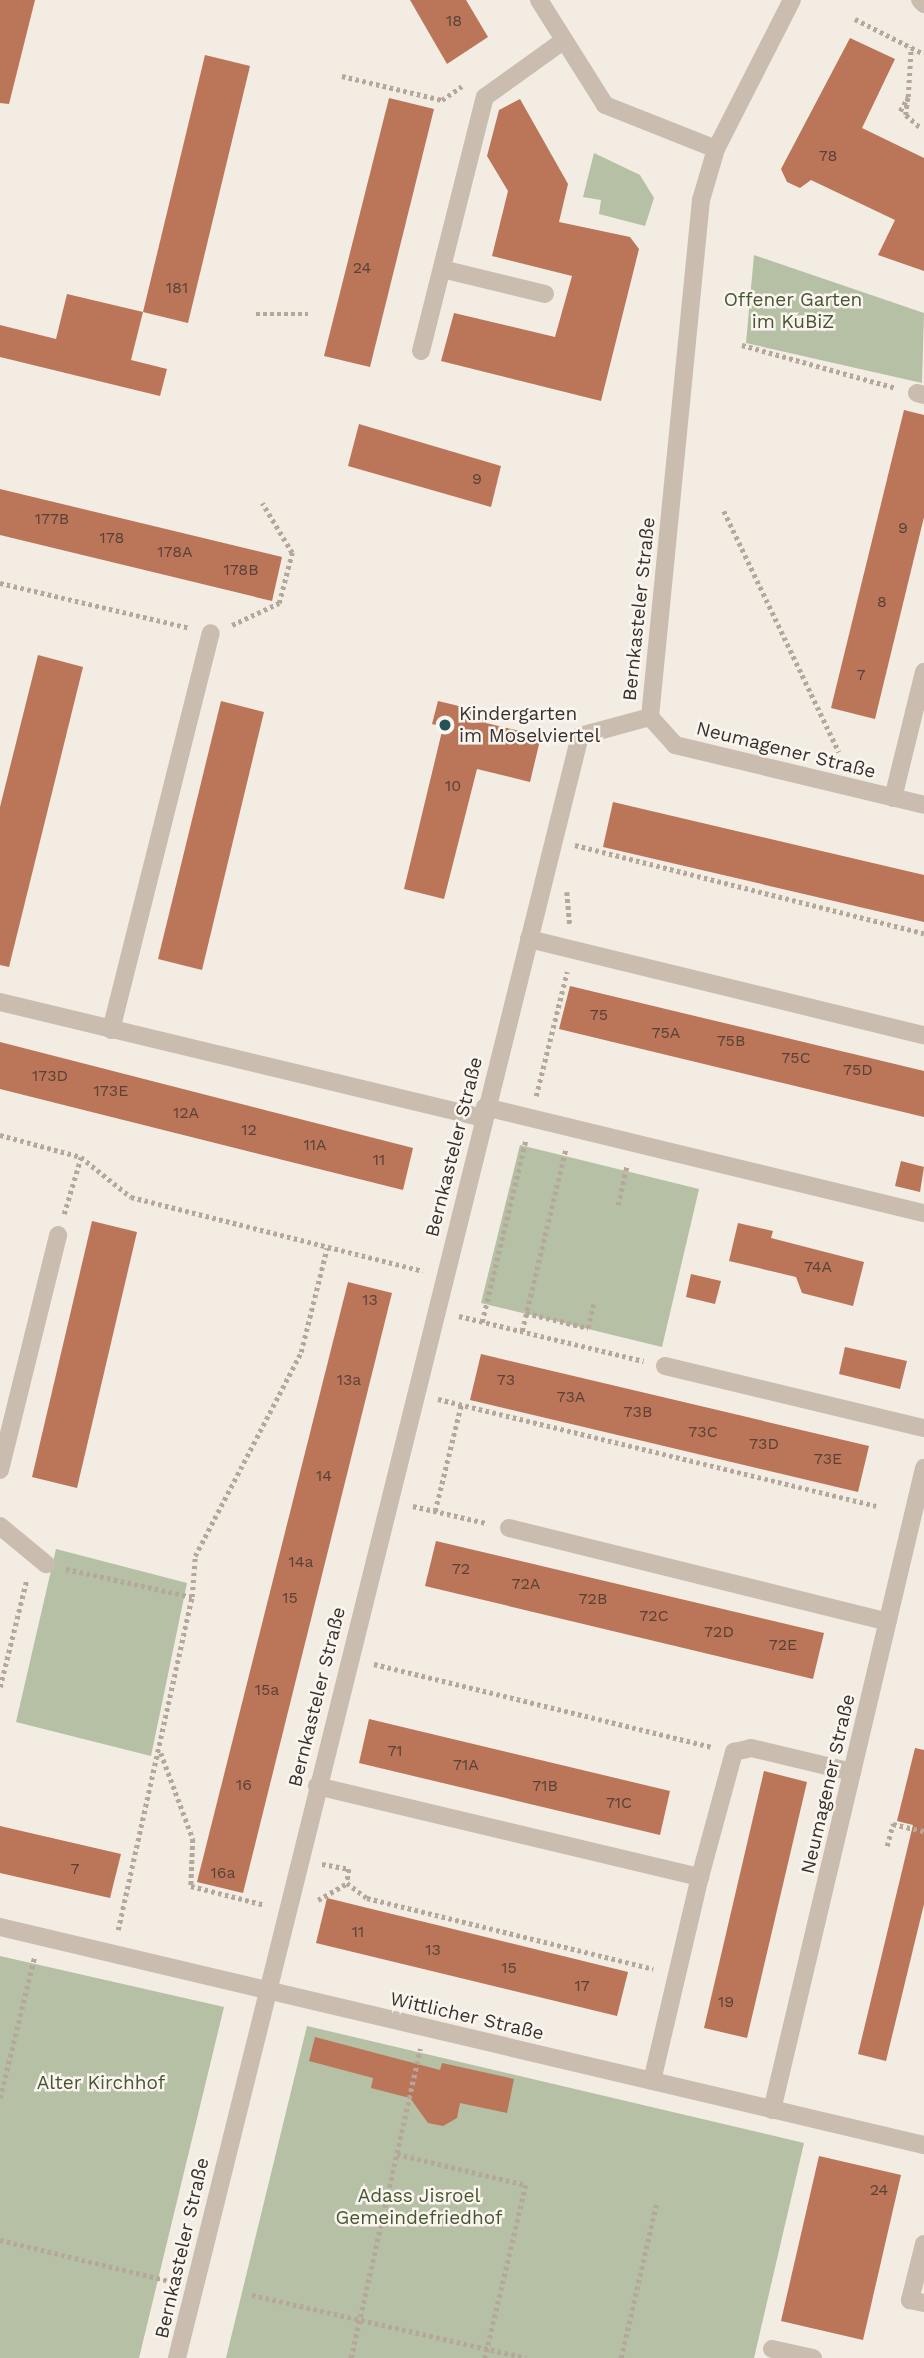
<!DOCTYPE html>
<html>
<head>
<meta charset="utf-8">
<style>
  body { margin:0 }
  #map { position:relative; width:924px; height:2358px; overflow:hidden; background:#f2ece3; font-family:"Work Sans",sans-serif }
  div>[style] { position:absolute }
  .green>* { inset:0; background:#b5c0a4 }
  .building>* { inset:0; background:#bb7558 }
  .path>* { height:4.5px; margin-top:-2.25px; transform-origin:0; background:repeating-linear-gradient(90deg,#b5a79a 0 3.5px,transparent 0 7px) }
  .minor>* { height:18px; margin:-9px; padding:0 9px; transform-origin:9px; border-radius:9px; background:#cabdaf }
  .dots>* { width:19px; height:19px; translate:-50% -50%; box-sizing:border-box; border:4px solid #faf5ef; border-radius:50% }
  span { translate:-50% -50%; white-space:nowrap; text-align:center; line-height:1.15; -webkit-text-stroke:5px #faf5ef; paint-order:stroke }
  .number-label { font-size:16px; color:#5a4238 }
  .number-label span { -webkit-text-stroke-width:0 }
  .park-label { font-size:19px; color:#475532 }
  .street-label { font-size:19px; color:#39312d }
  .poi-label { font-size:19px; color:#39312d }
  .left { translate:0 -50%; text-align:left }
</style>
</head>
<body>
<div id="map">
  <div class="green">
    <div style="clip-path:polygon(594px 153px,640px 175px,654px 198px,645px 226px,599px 214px,601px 200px,583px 197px)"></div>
    <div style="clip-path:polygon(754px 255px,924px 313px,922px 383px,746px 343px)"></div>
    <div style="clip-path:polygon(520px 1145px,699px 1189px,662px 1347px,481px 1303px)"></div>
    <div style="clip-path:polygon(56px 1549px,187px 1583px,151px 1756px,16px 1722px)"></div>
    <div style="clip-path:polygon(0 1956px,224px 2007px,139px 2358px,0 2358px)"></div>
    <div style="clip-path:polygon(307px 2026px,804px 2143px,754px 2358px,226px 2358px)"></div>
  </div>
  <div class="building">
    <div style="clip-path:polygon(0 0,35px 0,9px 104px,0 103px)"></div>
    <div style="clip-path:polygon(410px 0,466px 0,488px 37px,447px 64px)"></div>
    <div style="clip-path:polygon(850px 38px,895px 59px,862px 128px,924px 158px,924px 271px,878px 255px,895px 220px,811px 180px,800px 188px,787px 182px,781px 169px)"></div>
    <div style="clip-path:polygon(205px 55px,250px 66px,188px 323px,143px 312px)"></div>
    <div style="clip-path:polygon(389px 98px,434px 109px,370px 367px,324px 356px)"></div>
    <div style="clip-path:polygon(520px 99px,568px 184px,559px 222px,630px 237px,639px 249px,601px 401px,441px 361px,454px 313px,555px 337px,572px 276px,492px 256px,508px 191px,487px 156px,499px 110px)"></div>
    <div style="clip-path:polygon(67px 294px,143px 312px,131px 360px,167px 369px,160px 396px,0 357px,0 325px,56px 339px)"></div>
    <div style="clip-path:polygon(904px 410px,924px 415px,924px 517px,875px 719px,831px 708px)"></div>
    <div style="clip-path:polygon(359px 424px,501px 466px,491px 507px,348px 466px)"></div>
    <div style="clip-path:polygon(0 489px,282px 557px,272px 601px,0 535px)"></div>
    <div style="clip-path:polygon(38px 655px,83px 667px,9px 967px,0 965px,0 807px)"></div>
    <div style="clip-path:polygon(221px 701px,264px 712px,202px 970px,158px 959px)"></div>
    <div style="clip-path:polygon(438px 701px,488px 713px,486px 723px,541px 736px,530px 782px,477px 769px,444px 899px,404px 889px,443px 727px,432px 724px)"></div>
    <div style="clip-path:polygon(613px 802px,924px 875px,924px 922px,603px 847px)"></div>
    <div style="clip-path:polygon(570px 986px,924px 1071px,924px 1117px,559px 1029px)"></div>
    <div style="clip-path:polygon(0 1042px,413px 1148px,403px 1190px,0 1089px)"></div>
    <div style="clip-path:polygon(901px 1161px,924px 1167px,920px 1192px,895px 1186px)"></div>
    <div style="clip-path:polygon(92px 1221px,137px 1232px,77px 1488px,32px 1477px)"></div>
    <div style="clip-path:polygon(738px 1223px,773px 1231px,771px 1238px,864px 1262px,853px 1306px,802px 1293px,796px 1277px,729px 1261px)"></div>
    <div style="clip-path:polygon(691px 1274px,721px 1281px,715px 1304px,686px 1297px)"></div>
    <div style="clip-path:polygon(348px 1282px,392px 1293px,243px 1893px,197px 1882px)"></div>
    <div style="clip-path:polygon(845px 1347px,907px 1361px,900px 1389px,839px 1374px)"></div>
    <div style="clip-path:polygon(481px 1354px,869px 1446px,858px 1492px,470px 1400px)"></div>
    <div style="clip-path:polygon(436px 1541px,824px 1633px,813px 1679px,425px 1586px)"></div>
    <div style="clip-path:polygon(369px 1719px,670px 1791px,660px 1835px,359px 1763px)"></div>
    <div style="clip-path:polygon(915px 1748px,924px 1750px,924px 1904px,886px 2061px,858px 2054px,913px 1825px,897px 1821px)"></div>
    <div style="clip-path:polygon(764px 1771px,807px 1782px,747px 2038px,704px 2028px)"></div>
    <div style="clip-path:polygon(0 1826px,121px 1854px,110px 1898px,0 1873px)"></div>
    <div style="clip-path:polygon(327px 1898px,628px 1972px,617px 2016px,316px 1943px)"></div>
    <div style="clip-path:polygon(315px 2037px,440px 2070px,442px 2063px,514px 2079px,507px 2113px,460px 2103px,457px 2118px,443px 2126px,428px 2123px,410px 2098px,371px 2088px,373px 2078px,309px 2061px)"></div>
    <div style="clip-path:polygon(819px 2156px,901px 2175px,863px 2340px,781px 2321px)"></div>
  </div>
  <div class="path">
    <div style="left:855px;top:19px;width:77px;rotate:26.9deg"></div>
    <div style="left:342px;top:76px;width:103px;rotate:13.5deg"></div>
    <div style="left:442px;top:100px;width:24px;rotate:-35deg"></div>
    <div style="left:908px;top:98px;width:17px;rotate:97deg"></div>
    <div style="left:906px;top:115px;width:20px;rotate:41deg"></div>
    <div style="left:900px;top:111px;width:16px;rotate:-60deg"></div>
    <div style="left:908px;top:97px;width:50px;rotate:-86.6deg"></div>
    <div style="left:256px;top:314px;width:52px"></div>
    <div style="left:742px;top:345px;width:160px;rotate:15.6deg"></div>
    <div style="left:724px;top:511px;width:267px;rotate:64.5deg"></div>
    <div style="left:0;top:583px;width:195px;rotate:13.3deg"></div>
    <div style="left:232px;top:625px;width:52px;rotate:-25.1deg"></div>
    <div style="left:279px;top:603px;width:52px;rotate:-75.4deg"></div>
    <div style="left:292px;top:553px;width:58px;rotate:-121deg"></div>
    <div style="left:575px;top:845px;width:360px;rotate:14.2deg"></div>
    <div style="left:567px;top:892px;width:34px;rotate:85deg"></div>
    <div style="left:536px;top:1096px;width:128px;rotate:-76deg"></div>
    <div style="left:0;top:1135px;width:84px;rotate:15.2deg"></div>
    <div style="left:81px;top:1157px;width:64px;rotate:38.7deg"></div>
    <div style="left:131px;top:1197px;width:301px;rotate:14.2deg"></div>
    <div style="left:618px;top:1205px;width:41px;rotate:-77.3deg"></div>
    <div style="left:64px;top:1214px;width:59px;rotate:-73.4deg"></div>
    <div style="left:526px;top:1313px;width:64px;rotate:13.6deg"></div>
    <div style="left:588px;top:1328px;width:26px;rotate:-77deg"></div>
    <div style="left:459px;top:1316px;width:190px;rotate:13.7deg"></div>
    <div style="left:482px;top:1322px;width:188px;rotate:-76.5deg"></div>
    <div style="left:522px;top:1331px;width:188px;rotate:-76.5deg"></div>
    <div style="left:438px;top:1399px;width:451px;rotate:13.7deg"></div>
    <div style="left:413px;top:1506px;width:75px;rotate:13.1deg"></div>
    <div style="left:435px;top:1511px;width:109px;rotate:-76.2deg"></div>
    <div style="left:66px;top:1569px;width:129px;rotate:12.5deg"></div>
    <div style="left:374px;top:1664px;width:348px;rotate:13.8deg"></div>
    <div style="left:0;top:1687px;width:112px;rotate:-76.1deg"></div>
    <div style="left:161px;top:1753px;width:92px;rotate:69.6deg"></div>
    <div style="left:193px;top:1839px;width:47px;rotate:92.4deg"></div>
    <div style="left:191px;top:1886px;width:76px;rotate:14.4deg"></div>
    <div style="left:887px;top:1846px;width:23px;rotate:-75deg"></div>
    <div style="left:893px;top:1824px;width:32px;rotate:13deg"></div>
    <div style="left:322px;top:1864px;width:27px;rotate:10deg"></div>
    <div style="left:349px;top:1869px;width:14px;rotate:98deg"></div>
    <div style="left:318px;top:1900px;width:34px;rotate:-30deg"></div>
    <div style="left:347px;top:1883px;width:25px;rotate:37deg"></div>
    <div style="left:367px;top:1898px;width:295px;rotate:13.9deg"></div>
    <div style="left:118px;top:1930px;width:341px;rotate:-77.5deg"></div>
    <div style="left:192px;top:1597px;width:41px;rotate:-85.8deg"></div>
    <div style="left:195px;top:1556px;width:230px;rotate:-62.5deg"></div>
    <div style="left:301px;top:1352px;width:107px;rotate:-76deg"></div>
    <div style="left:0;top:2098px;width:144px;rotate:-76.3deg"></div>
    <div style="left:397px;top:2154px;width:133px;rotate:13.5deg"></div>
    <div style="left:526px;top:2185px;width:178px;rotate:103.3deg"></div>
    <div style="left:0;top:2240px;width:174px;rotate:13.6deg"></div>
    <div style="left:252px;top:2295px;width:281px;rotate:12.9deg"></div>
    <div style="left:351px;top:2358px;width:317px;rotate:-77.4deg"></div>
    <div style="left:621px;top:2358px;width:161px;rotate:-77.1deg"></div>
  </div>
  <div class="minor">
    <div style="left:539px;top:0;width:124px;rotate:57.8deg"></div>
    <div style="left:605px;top:105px;width:119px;rotate:21.6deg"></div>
    <div style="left:920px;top:0;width:6px;rotate:45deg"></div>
    <div style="left:442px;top:269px;width:106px;rotate:13.6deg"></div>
    <div style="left:421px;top:351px;width:262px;rotate:-75.9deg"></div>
    <div style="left:485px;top:97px;width:96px;rotate:-35.7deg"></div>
    <div style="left:917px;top:393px;width:7px;rotate:16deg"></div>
    <div style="left:650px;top:717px;width:520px;rotate:-84.37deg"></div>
    <div style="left:701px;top:200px;width:53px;rotate:-73.6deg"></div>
    <div style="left:716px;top:149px;width:167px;rotate:-63deg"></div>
    <div style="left:650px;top:717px;width:38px;rotate:48deg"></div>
    <div style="left:675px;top:745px;width:256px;rotate:13.5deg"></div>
    <div style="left:893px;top:798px;width:130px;rotate:-76.2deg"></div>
    <div style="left:529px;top:939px;width:406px;rotate:13.7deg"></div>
    <div style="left:0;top:1002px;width:496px;rotate:13.5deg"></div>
    <div style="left:111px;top:1030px;width:409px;rotate:-75.9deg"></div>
    <div style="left:485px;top:1107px;width:452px;rotate:13.6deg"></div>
    <div style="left:665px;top:1366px;width:266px;rotate:13.5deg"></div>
    <div style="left:0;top:1470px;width:242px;rotate:-76.1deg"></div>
    <div style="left:0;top:1526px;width:60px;rotate:39.6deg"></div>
    <div style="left:509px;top:1528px;width:390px;rotate:13.9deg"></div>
    <div style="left:317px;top:1786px;width:394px;rotate:13.4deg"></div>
    <div style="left:700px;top:1877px;width:130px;rotate:-74.8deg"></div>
    <div style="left:734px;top:1752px;width:17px;rotate:-13deg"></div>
    <div style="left:751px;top:1748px;width:104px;rotate:13.4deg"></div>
    <div style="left:0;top:1927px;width:949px;rotate:13.28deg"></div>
    <div style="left:652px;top:2081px;width:210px;rotate:-76.8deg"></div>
    <div style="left:772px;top:2110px;width:660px;rotate:-76.68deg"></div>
    <div style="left:924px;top:2244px;width:58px;rotate:104deg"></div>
    <div style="left:910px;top:2300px;width:14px;rotate:12deg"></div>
    <div style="left:772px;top:2349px;width:42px;rotate:12.4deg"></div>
    <div style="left:177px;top:2358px;width:1671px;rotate:-76.05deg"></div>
    <div style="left:580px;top:736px;width:73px;rotate:-15.2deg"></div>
  </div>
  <div class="dots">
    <div style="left:445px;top:725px;background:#255258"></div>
  </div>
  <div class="number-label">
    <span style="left:454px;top:21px">18</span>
    <span style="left:828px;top:156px">78</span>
    <span style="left:362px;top:268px">24</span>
    <span style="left:177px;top:288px">181</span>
    <span style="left:477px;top:479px">9</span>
    <span style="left:52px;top:519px">177B</span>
    <span style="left:903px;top:528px">9</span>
    <span style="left:112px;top:538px">178</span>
    <span style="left:175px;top:552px">178A</span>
    <span style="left:241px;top:570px">178B</span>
    <span style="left:882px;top:602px">8</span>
    <span style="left:861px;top:675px">7</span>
    <span style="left:453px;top:786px">10</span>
    <span style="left:599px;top:1015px">75</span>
    <span style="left:666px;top:1033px">75A</span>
    <span style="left:731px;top:1041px">75B</span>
    <span style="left:796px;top:1058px">75C</span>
    <span style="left:858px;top:1070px">75D</span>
    <span style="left:50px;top:1076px">173D</span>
    <span style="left:111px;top:1091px">173E</span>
    <span style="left:186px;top:1113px">12A</span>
    <span style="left:249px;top:1130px">12</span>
    <span style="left:315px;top:1145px">11A</span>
    <span style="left:379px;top:1160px">11</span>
    <span style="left:818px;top:1267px">74A</span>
    <span style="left:370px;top:1300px">13</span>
    <span style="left:349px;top:1380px">13a</span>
    <span style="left:506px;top:1380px">73</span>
    <span style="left:571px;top:1397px">73A</span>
    <span style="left:638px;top:1412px">73B</span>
    <span style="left:703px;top:1432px">73C</span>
    <span style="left:764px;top:1444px">73D</span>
    <span style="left:828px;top:1459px">73E</span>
    <span style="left:324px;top:1476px">14</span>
    <span style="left:301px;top:1562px">14a</span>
    <span style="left:461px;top:1569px">72</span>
    <span style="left:526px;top:1584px">72A</span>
    <span style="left:290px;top:1598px">15</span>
    <span style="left:593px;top:1599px">72B</span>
    <span style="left:654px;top:1616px">72C</span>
    <span style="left:719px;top:1632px">72D</span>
    <span style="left:783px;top:1645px">72E</span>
    <span style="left:267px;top:1690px">15a</span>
    <span style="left:395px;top:1751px">71</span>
    <span style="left:466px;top:1765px">71A</span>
    <span style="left:244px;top:1785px">16</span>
    <span style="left:545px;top:1786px">71B</span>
    <span style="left:619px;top:1803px">71C</span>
    <span style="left:75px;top:1869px">7</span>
    <span style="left:223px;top:1873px">16a</span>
    <span style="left:358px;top:1932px">11</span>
    <span style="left:433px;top:1950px">13</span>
    <span style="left:509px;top:1968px">15</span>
    <span style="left:582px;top:1986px">17</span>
    <span style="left:726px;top:2002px">19</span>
    <span style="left:879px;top:2190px">24</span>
  </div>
  <div class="park-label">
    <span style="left:793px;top:311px">Offener Garten<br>im KuBiZ</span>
    <span style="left:101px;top:2083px">Alter Kirchhof</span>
    <span style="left:419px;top:2207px">Adass Jisroel<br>Gemeindefriedhof</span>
  </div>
  <div class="street-label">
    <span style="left:639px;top:609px;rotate:-84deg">Bernkasteler Straße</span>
    <span style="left:786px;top:750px;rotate:14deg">Neumagener Straße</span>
    <span style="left:454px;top:1147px;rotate:-76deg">Bernkasteler Straße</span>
    <span style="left:317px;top:1697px;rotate:-76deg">Bernkasteler Straße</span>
    <span style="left:828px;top:1784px;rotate:-77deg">Neumagener Straße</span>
    <span style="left:467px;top:2016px;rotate:13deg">Wittlicher Straße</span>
    <span style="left:182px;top:2248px;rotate:-77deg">Bernkasteler Straße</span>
  </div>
  <div class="poi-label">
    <span class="left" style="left:459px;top:725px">Kindergarten<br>im Moselviertel</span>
  </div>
</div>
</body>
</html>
